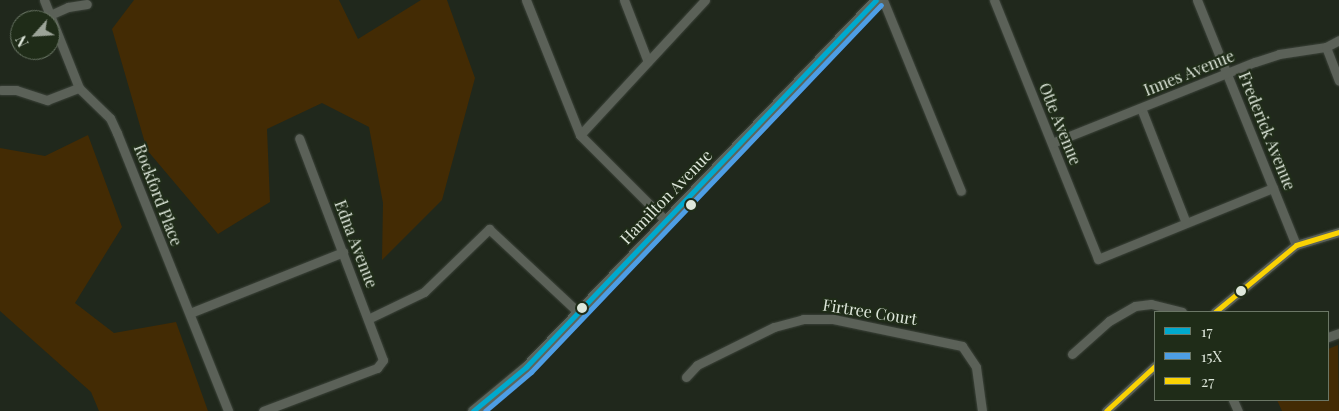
<!DOCTYPE html>
<html>
<head>
<meta charset="utf-8">
<style>
  body { margin:0 }
  #map { position:relative; width:1339px; height:411px; overflow:hidden; background:#20281c; font-family:"Playfair Display",serif }
  div>[style] { position:absolute }
  .green>* { inset:0; background:#432b04 }
  .roads { filter:drop-shadow(0 0 1px #3c433a) drop-shadow(0 0 1px #3c433a) }
  .minor>* { height:9px; margin:-4.5px; padding:0 4.5px; transform-origin:4.5px; border-radius:4.5px; background:#5b6158 }
  .major>* { height:11px; margin:-5.5px; padding:0 5.5px; transform-origin:5.5px; border-radius:5.5px; background:#5b655d }
  .bus-1>* { height:5px; margin:-2.5px; padding:0 2.5px; transform-origin:2.5px; border-radius:2.5px; background:#00a9ce }
  .bus-2>* { height:5px; margin:-2.5px; padding:0 2.5px; transform-origin:2.5px; border-radius:2.5px; background:#4d9ee5 }
  .bus-3>* { height:5px; margin:-2.5px; padding:0 2.5px; transform-origin:2.5px; border-radius:2.5px; background:#fad204 }
  .dots>* { width:14px; height:14px; translate:-50% -50%; box-sizing:border-box; border:2px solid #1f2c18; border-radius:50% }
  span { translate:-50% -50%; white-space:nowrap; text-align:center; line-height:1.15; -webkit-text-stroke:4px #1f2c18; paint-order:stroke }
  .street-label { font-size:16px; color:#dee7db }
  .legend { position:absolute; left:1154px; top:311px; width:175px; height:90px; box-sizing:border-box; background:#1f2c18; border:1px solid #6b7766; margin:0; padding:6px 9px; list-style:none; font-size:15px; color:#dee7db }
  .legend li { display:flex; align-items:center; gap:10px; height:25px }
  .legend b { width:25px; border:1px solid #6b7766 }
  .north { position:absolute; left:10px; top:10px; width:50px; height:50px; box-sizing:border-box; background:#1f2c18; border:1px solid #6b7766; border-radius:50%; rotate:244deg; font-size:14px; font-weight:700; line-height:20px; text-align:center; color:#dee7db }
  .north::after { content:''; display:block; margin:auto; width:18px; height:22px; background:#9ca498; clip-path:polygon(50% 0,100% 100%,50% 72%,0 100%) }
</style>
</head>
<body>
<div id="map">
  <div class="green">
    <div style="clip-path:polygon(134px 0,339px 0,358px 39px,421px 0,447px 0,475px 78px,442px 200px,382px 260px,383px 203px,369px 127px,322px 103px,267px 129px,270px 202px,218px 234px,147px 150px,112px 29px)"></div>
    <div style="clip-path:polygon(88px 135px,122px 227px,75px 303px,114px 333px,176px 322px,208px 411px,99px 411px,91px 392px,0 311px,0 148px,45px 156px)"></div>
    <div style="clip-path:polygon(1338px 345px,1339px 411px,1282px 411px,1277px 400px,1328px 400px,1328px 349px)"></div>
  </div>
  <div class="roads">
    <div class="minor">
      <div style="left:44px;top:0;width:95px;rotate:68.3deg"></div>
      <div style="left:79px;top:88px;width:43px;rotate:44.1deg"></div>
      <div style="left:110px;top:118px;width:17px;rotate:65deg"></div>
      <div style="left:117px;top:133px;width:299px;rotate:68.2deg"></div>
      <div style="left:526px;top:0;width:145px;rotate:68.2deg"></div>
      <div style="left:580px;top:135px;width:122px;rotate:45deg"></div>
      <div style="left:624px;top:0;width:66px;rotate:68.8deg"></div>
      <div style="left:883px;top:0;width:206px;rotate:67.8deg"></div>
      <div style="left:994px;top:0;width:279px;rotate:68.1deg"></div>
      <div style="left:1098px;top:259px;width:189px;rotate:-22.1deg"></div>
      <div style="left:1197px;top:0;width:264px;rotate:68deg"></div>
      <div style="left:50px;top:15px;width:20px;rotate:-24deg"></div>
      <div style="left:68px;top:7px;width:19px;rotate:-9deg"></div>
      <div style="left:1326px;top:47px;width:36px;rotate:69deg"></div>
      <div style="left:1px;top:90px;width:15px"></div>
      <div style="left:16px;top:90px;width:33px;rotate:18deg"></div>
      <div style="left:47px;top:100px;width:34px;rotate:-21deg"></div>
      <div style="left:1141px;top:108px;width:123px;rotate:68.6deg"></div>
      <div style="left:580px;top:135px;width:184px;rotate:-47.2deg"></div>
      <div style="left:1052px;top:143px;width:219px;rotate:-21.8deg"></div>
      <div style="left:1255px;top:62px;width:25px;rotate:-18deg"></div>
      <div style="left:1279px;top:54px;width:48px;rotate:-8.5deg"></div>
      <div style="left:1326px;top:47px;width:15px;rotate:-28deg"></div>
      <div style="left:1215px;top:312px;width:105px;rotate:-39.6deg"></div>
      <div style="left:1296px;top:245px;width:45px;rotate:-16.8deg"></div>
      <div style="left:190px;top:313px;width:165px;rotate:-21.7deg"></div>
      <div style="left:370px;top:318px;width:60px;rotate:-25.7deg"></div>
      <div style="left:424px;top:292px;width:91px;rotate:-44.1deg"></div>
      <div style="left:489px;top:229px;width:120px;rotate:43deg"></div>
      <div style="left:1328px;top:337px;width:12px;rotate:-20deg"></div>
      <div style="left:1072px;top:354px;width:50px;rotate:-41.7deg"></div>
      <div style="left:1109px;top:321px;width:30px;rotate:-30deg"></div>
      <div style="left:1135px;top:306px;width:16px;rotate:-7deg"></div>
      <div style="left:1151px;top:304px;width:32px;rotate:14deg"></div>
      <div style="left:686px;top:377px;width:16px;rotate:-47deg"></div>
      <div style="left:697px;top:365px;width:86px;rotate:-26.3deg"></div>
      <div style="left:774px;top:327px;width:30px;rotate:-15deg"></div>
      <div style="left:803px;top:319px;width:30px"></div>
      <div style="left:833px;top:319px;width:132px;rotate:11.8deg"></div>
      <div style="left:962px;top:346px;width:25px;rotate:56deg"></div>
      <div style="left:976px;top:367px;width:44px;rotate:82.2deg"></div>
      <div style="left:1233px;top:400px;width:12px;rotate:66deg"></div>
      <div style="left:263px;top:411px;width:122px;rotate:-20.7deg"></div>
      <div style="left:377px;top:368px;width:10px;rotate:-53deg"></div>
      <div style="left:383px;top:360px;width:237px;rotate:-110.7deg"></div>
      <div style="left:1106px;top:411px;width:67px;rotate:-42.6deg"></div>
    </div>
    <div class="major">
      <div style="left:473px;top:411px;width:69px;rotate:-39.7deg"></div>
      <div style="left:526px;top:367px;width:507px;rotate:-46.36deg"></div>
    </div>
  </div>
  <div class="bus-1">
    <div style="left:473px;top:411px;width:69px;rotate:-39.7deg"></div>
    <div style="left:526px;top:367px;width:507px;rotate:-46.36deg"></div>
  </div>
  <div class="bus-2">
    <div style="left:485px;top:411px;width:60px;rotate:-40.3deg"></div>
    <div style="left:531px;top:372px;width:507px;rotate:-46.36deg"></div>
  </div>
  <div class="bus-3">
    <div style="left:1215px;top:312px;width:105px;rotate:-39.6deg"></div>
    <div style="left:1296px;top:245px;width:45px;rotate:-16.8deg"></div>
    <div style="left:1106px;top:411px;width:67px;rotate:-42.6deg"></div>
  </div>
  <div class="dots">
    <div style="left:691px;top:205px;background:#dee7db"></div>
    <div style="left:1241px;top:291px;background:#dee7db"></div>
    <div style="left:582px;top:308px;background:#dee7db"></div>
  </div>
  <div class="street-label">
    <span style="left:1189px;top:73px;rotate:-22deg">Innes Avenue</span>
    <span style="left:1060px;top:124px;rotate:68deg">Otte Avenue</span>
    <span style="left:1267px;top:131px;rotate:68deg">Frederick Avenue</span>
    <span style="left:158px;top:195px;rotate:69deg">Rockford Place</span>
    <span style="left:666px;top:197px;rotate:-46deg">Hamilton Avenue</span>
    <span style="left:356px;top:244px;rotate:69deg">Edna Avenue</span>
    <span style="left:870px;top:312px;rotate:9deg">Firtree Court</span>
  </div>
  <ul class="legend">
  <li><b style="height:6px;background:#00a9ce"></b>17</li>
  <li><b style="height:6px;background:#4d9ee5"></b>15X</li>
  <li><b style="height:6px;background:#fad204"></b>27</li>
  </ul>
  <div class="north">N</div>
</div>
</body>
</html>
